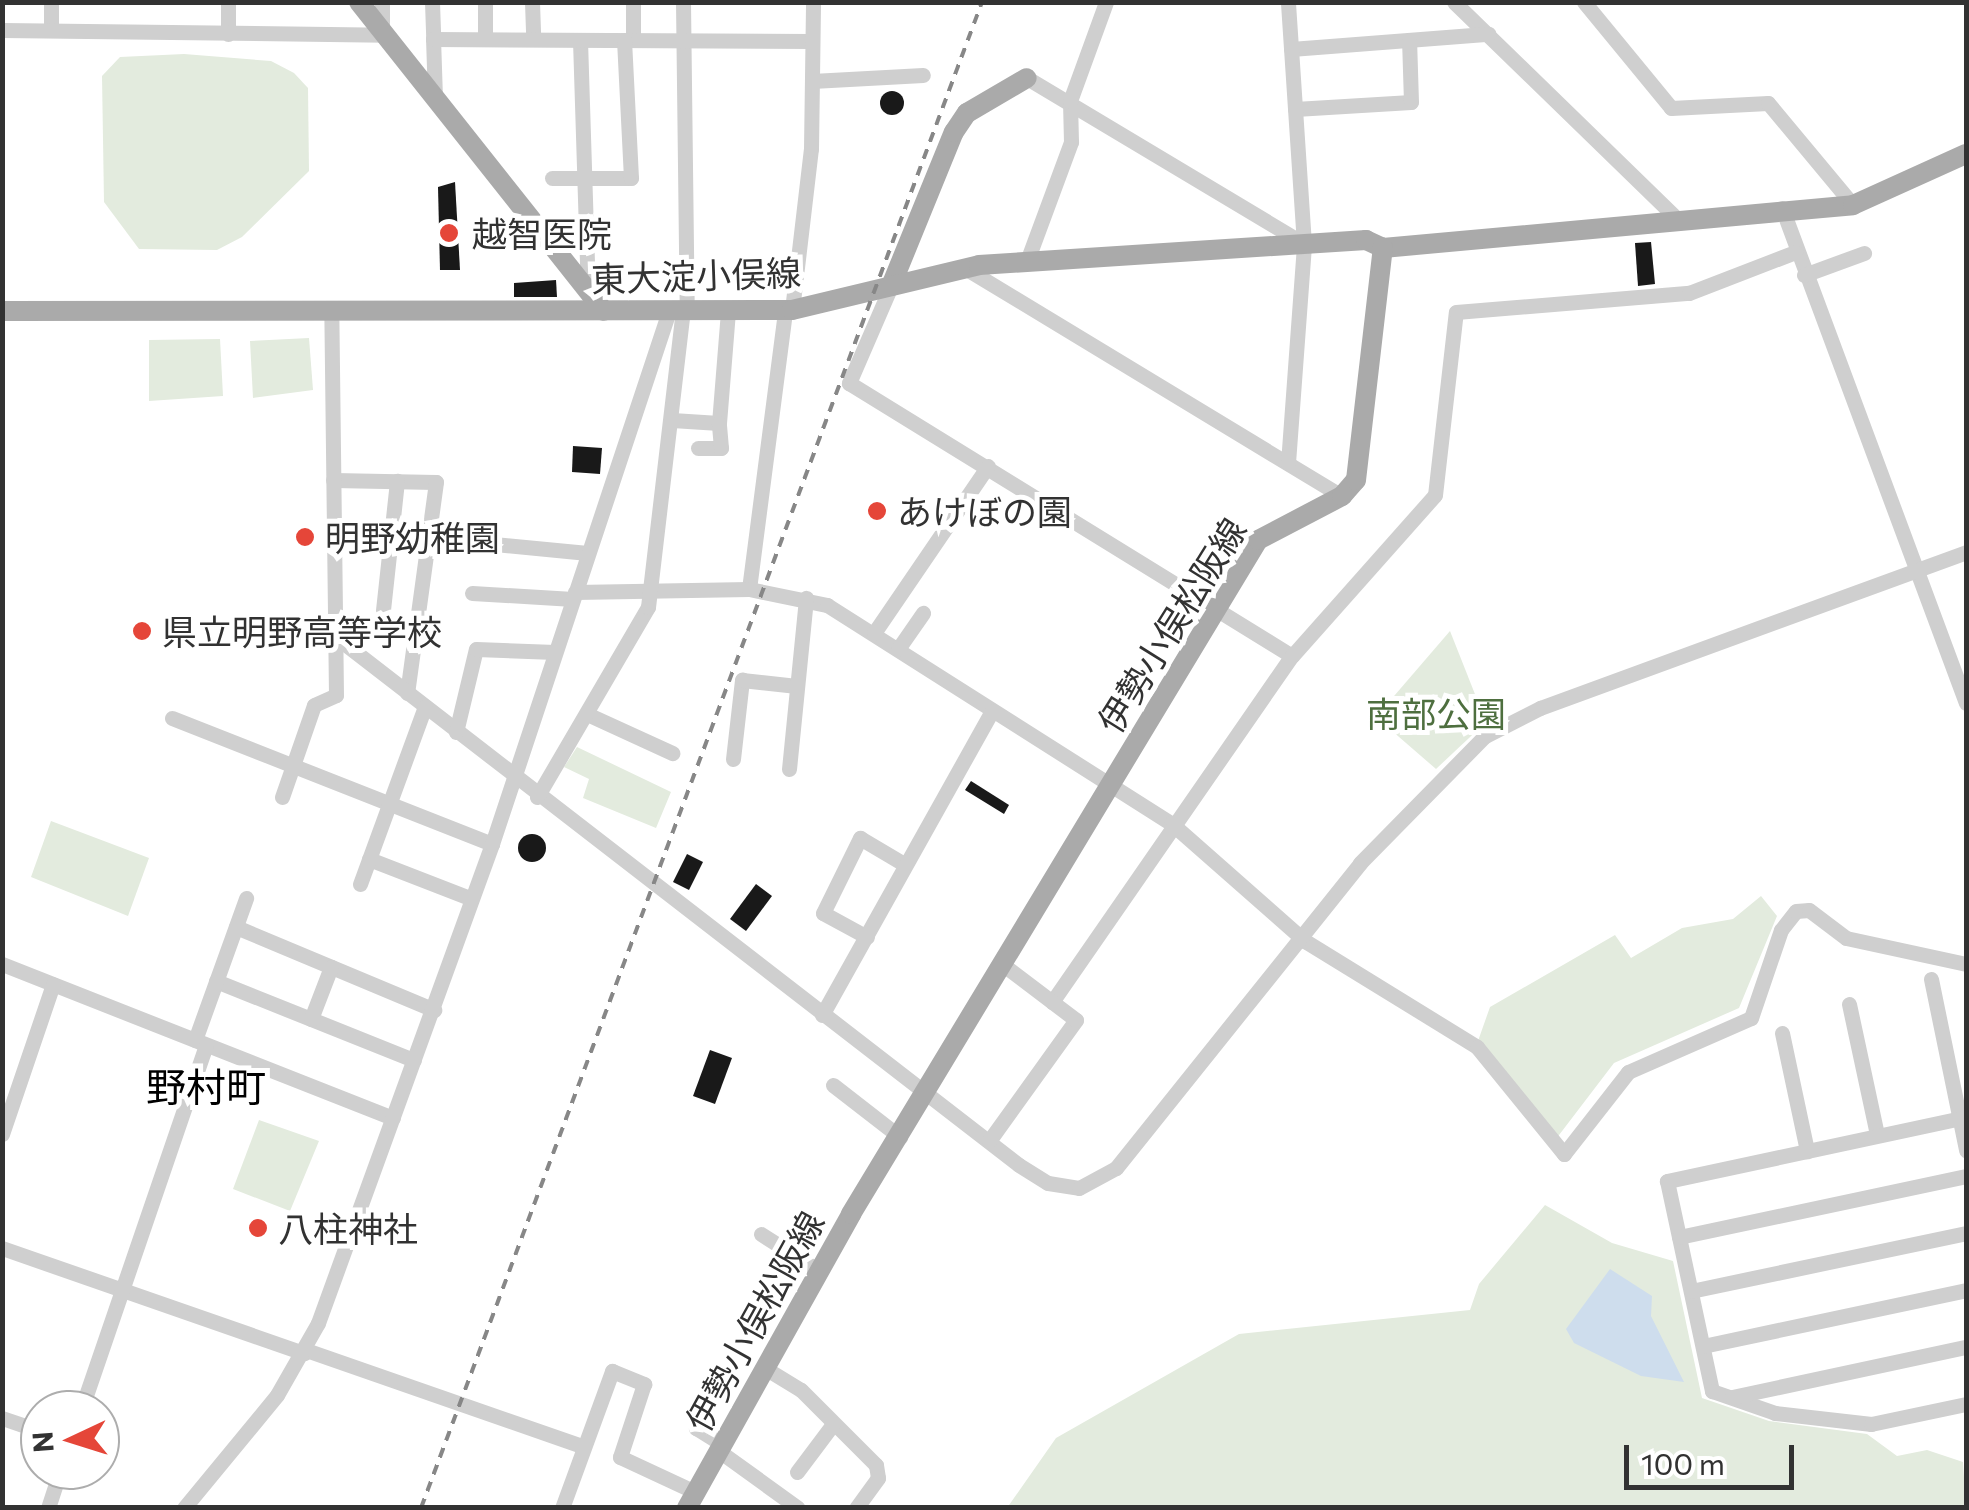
<!DOCTYPE html>
<html>
<head>
<meta charset="utf-8">
<style>
  body { margin:0 }
  #map { position:relative; width:1969px; height:1510px; overflow:hidden; background:#fff; font-family:Commissioner,"Noto Sans JP",sans-serif }
  div>[style] { position:absolute }
  .green>* { inset:0; background:#e3ebde }
  .water>* { inset:0; background:#cedded }
  .building>* { inset:0; background:#191919 }
  .round { border-radius:50% }
  .minor>* { height:15px; margin:-7.5px; padding:0 7.5px; transform-origin:7.5px; border-radius:7.5px; background:#cfcfcf }
  .major>* { height:20px; margin:-10px; padding:0 10px; transform-origin:10px; border-radius:10px; background:#aaa }
  .rail>* { height:4px; margin-top:-2px; transform-origin:0; background:repeating-linear-gradient(90deg,#878787 0 10px,transparent 0 18px) }
  .dots>* { width:28px; height:28px; translate:-50% -50%; box-sizing:border-box; border:5px solid #fff; border-radius:50% }
  span { translate:-50% -50%; white-space:nowrap; text-align:center; line-height:1.15; -webkit-text-stroke:10px #fff; paint-order:stroke }
  .poi-label { font-size:35px; color:#323232 }
  .left { translate:0 -50%; text-align:left }
  .street-label { font-size:35px; color:#323232 }
  .park-label { font-size:35px; color:#4e6f3f }
  .quarter-label { font-size:40px; color:#000 }
  .frame { position:absolute; inset:0; border:5px solid #323232; pointer-events:none }
  .north { position:absolute; left:20px; top:1390px; width:100px; height:100px; box-sizing:border-box; background:#fff; border:2px solid #adadad; border-radius:50%; rotate:266deg; font-size:28px; font-weight:700; line-height:40px; text-align:center; color:#323232 }
  .north::after { content:''; display:block; margin:auto; width:35px; height:45px; background:#e54639; clip-path:polygon(50% 0,100% 100%,50% 72%,0 100%) }
  .scale { position:absolute; left:1624px; top:1445px; width:170px; height:45px; box-sizing:border-box; border:5px solid #323232; border-top:0; padding-left:12px; font-size:30px; line-height:35px; white-space:nowrap; color:#323232; -webkit-text-stroke:8px #fff; paint-order:stroke }
</style>
</head>
<body>
<div id="map">
  <div class="green">
    <div style="clip-path:polygon(184px 54px,271px 61px,294px 73px,308px 88px,309px 171px,242px 237px,217px 250px,139px 249px,104px 202px,102px 76px,120px 57px)"></div>
    <div style="clip-path:polygon(309px 338px,313px 390px,253px 398px,250px 341px)"></div>
    <div style="clip-path:polygon(220px 339px,223px 396px,149px 401px,149px 340px)"></div>
    <div style="clip-path:polygon(1450px 631px,1486px 722px,1436px 769px,1376px 717px)"></div>
    <div style="clip-path:polygon(577px 747px,671px 792px,656px 828px,583px 798px,589px 779px,564px 767px)"></div>
    <div style="clip-path:polygon(51px 821px,149px 858px,128px 916px,31px 877px)"></div>
    <div style="clip-path:polygon(1761px 896px,1777px 916px,1739px 1008px,1614px 1063px,1556px 1139px,1478px 1041px,1490px 1007px,1615px 935px,1631px 958px,1682px 928px,1733px 919px)"></div>
    <div style="clip-path:polygon(259px 1120px,319px 1141px,290px 1211px,233px 1189px)"></div>
    <div style="clip-path:polygon(1545px 1205px,1612px 1243px,1673px 1261px,1702px 1398px,1769px 1421px,1867px 1434px,1897px 1456px,1927px 1450px,1963px 1462px,1966px 1508px,1007px 1508px,1056px 1438px,1239px 1334px,1470px 1310px,1479px 1284px)"></div>
  </div>
  <div class="water">
    <div style="clip-path:polygon(1610px 1269px,1652px 1296px,1651px 1316px,1684px 1382px,1641px 1376px,1574px 1343px,1566px 1329px)"></div>
  </div>
  <div class="building">
    <div class="round" style="left:880px;top:91px;width:24px;height:24px"></div>
    <div style="clip-path:polygon(455px 182px,460px 270px,440px 270px,438px 187px)"></div>
    <div style="clip-path:polygon(1651px 242px,1655px 284px,1638px 286px,1635px 243px)"></div>
    <div style="clip-path:polygon(556px 280px,557px 297px,514px 297px,514px 283px)"></div>
    <div style="clip-path:polygon(573px 446px,602px 448px,600px 474px,572px 472px)"></div>
    <div style="clip-path:polygon(971px 781px,1009px 805px,1004px 814px,965px 790px)"></div>
    <div class="round" style="left:518px;top:834px;width:28px;height:28px"></div>
    <div style="clip-path:polygon(687px 854px,703px 862px,689px 890px,673px 882px)"></div>
    <div style="clip-path:polygon(756px 884px,772px 896px,746px 931px,730px 919px)"></div>
    <div style="clip-path:polygon(710px 1050px,732px 1058px,715px 1104px,693px 1096px)"></div>
  </div>
  <div class="minor">
    <div style="left:51px;top:2px;width:28px;rotate:90deg"></div>
    <div style="left:228px;top:2px;width:32px;rotate:90deg"></div>
    <div style="left:382px;top:2px;width:30px;rotate:90deg"></div>
    <div style="left:432px;top:2px;width:37px;rotate:88deg"></div>
    <div style="left:485px;top:2px;width:37px;rotate:90deg"></div>
    <div style="left:532px;top:2px;width:37px;rotate:88deg"></div>
    <div style="left:633px;top:2px;width:38px;rotate:90deg"></div>
    <div style="left:683px;top:2px;width:309px;rotate:89.3deg"></div>
    <div style="left:1454px;top:2px;width:308px;rotate:44.2deg"></div>
    <div style="left:1584px;top:2px;width:137px;rotate:50.6deg"></div>
    <div style="left:1671px;top:108px;width:97px;rotate:-3deg"></div>
    <div style="left:1768px;top:103px;width:133px;rotate:50.2deg"></div>
    <div style="left:2px;top:30px;width:383px;rotate:0.7deg"></div>
    <div style="left:580px;top:40px;width:252px;rotate:88.2deg"></div>
    <div style="left:1291px;top:49px;width:198px;rotate:-4.4deg"></div>
    <div style="left:1027px;top:78px;width:323px;rotate:30.9deg"></div>
    <div style="left:812px;top:81px;width:111px;rotate:-3.1deg"></div>
    <div style="left:435px;top:98px;width:59px;rotate:-91.9deg"></div>
    <div style="left:433px;top:39px;width:379px;rotate:0.3deg"></div>
    <div style="left:1295px;top:109px;width:116px;rotate:-3.5deg"></div>
    <div style="left:1411px;top:102px;width:62px;rotate:-91.8deg"></div>
    <div style="left:552px;top:178px;width:79px"></div>
    <div style="left:631px;top:178px;width:138px;rotate:-92.9deg"></div>
    <div style="left:1782px;top:208px;width:528px;rotate:69.61deg"></div>
    <div style="left:1027px;top:261px;width:127px;rotate:-69.7deg"></div>
    <div style="left:1071px;top:142px;width:41px;rotate:-91.4deg"></div>
    <div style="left:1070px;top:101px;width:105px;rotate:-70deg"></div>
    <div style="left:965px;top:268px;width:441px;rotate:31.2deg"></div>
    <div style="left:1804px;top:275px;width:64px;rotate:-20.1deg"></div>
    <div style="left:891px;top:286px;width:106px;rotate:113.4deg"></div>
    <div style="left:849px;top:383px;width:520px;rotate:31.64deg"></div>
    <div style="left:792px;top:310px;width:162px;rotate:-83.3deg"></div>
    <div style="left:811px;top:149px;width:147px;rotate:-89.2deg"></div>
    <div style="left:672px;top:420px;width:47px;rotate:3.7deg"></div>
    <div style="left:719px;top:423px;width:112px;rotate:-85.4deg"></div>
    <div style="left:698px;top:448px;width:23px"></div>
    <div style="left:721px;top:448px;width:25px;rotate:-95deg"></div>
    <div style="left:1288px;top:463px;width:220px;rotate:-85.8deg"></div>
    <div style="left:1304px;top:244px;width:243px;rotate:-93.8deg"></div>
    <div style="left:333px;top:480px;width:103px;rotate:1.1deg"></div>
    <div style="left:436px;top:482px;width:213px;rotate:97.8deg"></div>
    <div style="left:484px;top:543px;width:104px;rotate:5.5deg"></div>
    <div style="left:749px;top:589px;width:281px;rotate:-82.6deg"></div>
    <div style="left:575px;top:592px;width:174px;rotate:-1deg"></div>
    <div style="left:749px;top:589px;width:80px;rotate:11.6deg"></div>
    <div style="left:827px;top:605px;width:407px;rotate:32.4deg"></div>
    <div style="left:1171px;top:823px;width:179px;rotate:41.4deg"></div>
    <div style="left:1305px;top:941px;width:202px;rotate:31.6deg"></div>
    <div style="left:1477px;top:1047px;width:138px;rotate:50.9deg"></div>
    <div style="left:1564px;top:1154px;width:104px;rotate:-52deg"></div>
    <div style="left:1628px;top:1072px;width:134px;rotate:-23.7deg"></div>
    <div style="left:1751px;top:1018px;width:93px;rotate:-71.2deg"></div>
    <div style="left:1781px;top:930px;width:24px;rotate:-52deg"></div>
    <div style="left:1796px;top:911px;width:13px;rotate:-4deg"></div>
    <div style="left:1809px;top:910px;width:46px;rotate:37.1deg"></div>
    <div style="left:1846px;top:938px;width:123px;rotate:12.2deg"></div>
    <div style="left:472px;top:593px;width:101px;rotate:3.4deg"></div>
    <div style="left:383px;top:610px;width:130px;rotate:-83.8deg"></div>
    <div style="left:874px;top:633px;width:202px;rotate:-55.7deg"></div>
    <div style="left:336px;top:637px;width:863px;rotate:37.71deg"></div>
    <div style="left:1019px;top:1165px;width:34px;rotate:32deg"></div>
    <div style="left:1048px;top:1183px;width:31px;rotate:9deg"></div>
    <div style="left:1079px;top:1188px;width:42px;rotate:-28.4deg"></div>
    <div style="left:1116px;top:1168px;width:391px;rotate:-51.3deg"></div>
    <div style="left:1360px;top:863px;width:178px;rotate:-45.5deg"></div>
    <div style="left:1485px;top:736px;width:62px;rotate:-27deg"></div>
    <div style="left:1540px;top:708px;width:454px;rotate:-20.1deg"></div>
    <div style="left:898px;top:649px;width:44px;rotate:-55.2deg"></div>
    <div style="left:587px;top:714px;width:94px;rotate:24.6deg"></div>
    <div style="left:172px;top:718px;width:344px;rotate:21.5deg"></div>
    <div style="left:456px;top:732px;width:85px;rotate:-76.5deg"></div>
    <div style="left:476px;top:649px;width:79px;rotate:2.2deg"></div>
    <div style="left:733px;top:759px;width:80px;rotate:-83.5deg"></div>
    <div style="left:742px;top:680px;width:55px;rotate:6.2deg"></div>
    <div style="left:789px;top:769px;width:172px;rotate:-84.3deg"></div>
    <div style="left:282px;top:797px;width:97px;rotate:-70.8deg"></div>
    <div style="left:314px;top:705px;width:24px;rotate:-24deg"></div>
    <div style="left:336px;top:695px;width:385px;rotate:-90.7deg"></div>
    <div style="left:537px;top:797px;width:220px;rotate:-59.7deg"></div>
    <div style="left:648px;top:607px;width:298px;rotate:-83.3deg"></div>
    <div style="left:369px;top:859px;width:110px;rotate:21.2deg"></div>
    <div style="left:360px;top:884px;width:189px;rotate:-69.9deg"></div>
    <div style="left:236px;top:927px;width:215px;rotate:22.7deg"></div>
    <div style="left:867px;top:937px;width:50px;rotate:-151.4deg"></div>
    <div style="left:823px;top:913px;width:84px;rotate:-63.7deg"></div>
    <div style="left:860px;top:838px;width:51px;rotate:30.6deg"></div>
    <div style="left:2px;top:964px;width:420px;rotate:21.5deg"></div>
    <div style="left:1931px;top:979px;width:175px;rotate:78.4deg"></div>
    <div style="left:216px;top:981px;width:213px;rotate:21.8deg"></div>
    <div style="left:1052px;top:1002px;width:421px;rotate:-55.3deg"></div>
    <div style="left:1292px;top:656px;width:215px;rotate:-48.4deg"></div>
    <div style="left:1435px;top:495px;width:184px;rotate:-83.5deg"></div>
    <div style="left:1456px;top:312px;width:234px;rotate:-4.7deg"></div>
    <div style="left:1689px;top:293px;width:114px;rotate:-21.1deg"></div>
    <div style="left:1849px;top:1004px;width:134px;rotate:77.9deg"></div>
    <div style="left:822px;top:1015px;width:348px;rotate:-60.8deg"></div>
    <div style="left:311px;top:1019px;width:56px;rotate:-69deg"></div>
    <div style="left:1782px;top:1033px;width:121px;rotate:78deg"></div>
    <div style="left:195px;top:1040px;width:151px;rotate:-70.2deg"></div>
    <div style="left:833px;top:1085px;width:85px;rotate:37.8deg"></div>
    <div style="left:1966px;top:1117px;width:306px;rotate:167.9deg"></div>
    <div style="left:1667px;top:1181px;width:215px;rotate:77.9deg"></div>
    <div style="left:1712px;top:1391px;width:67px;rotate:19.2deg"></div>
    <div style="left:1775px;top:1413px;width:97px;rotate:6.5deg"></div>
    <div style="left:1871px;top:1424px;width:97px;rotate:-11.9deg"></div>
    <div style="left:2px;top:1134px;width:158px;rotate:-71.2deg"></div>
    <div style="left:989px;top:1141px;width:149px;rotate:-54.3deg"></div>
    <div style="left:1076px;top:1020px;width:94px;rotate:-142.8deg"></div>
    <div style="left:761px;top:1234px;width:69px;rotate:32.5deg"></div>
    <div style="left:1679px;top:1237px;width:293px;rotate:-12deg"></div>
    <div style="left:2px;top:1248px;width:320px;rotate:19.2deg"></div>
    <div style="left:1691px;top:1291px;width:281px;rotate:-11.9deg"></div>
    <div style="left:1703px;top:1346px;width:269px;rotate:-12deg"></div>
    <div style="left:306px;top:1350px;width:294px;rotate:19.2deg"></div>
    <div style="left:763px;top:1367px;width:44px;rotate:31.2deg"></div>
    <div style="left:801px;top:1390px;width:106px;rotate:45deg"></div>
    <div style="left:876px;top:1465px;width:13px;rotate:81deg"></div>
    <div style="left:878px;top:1478px;width:37px;rotate:126deg"></div>
    <div style="left:716px;top:1377px;width:55px;rotate:111.4deg"></div>
    <div style="left:696px;top:1428px;width:32px;rotate:32deg"></div>
    <div style="left:1732px;top:1397px;width:239px;rotate:-12.1deg"></div>
    <div style="left:81px;top:1410px;width:386px;rotate:-71.1deg"></div>
    <div style="left:2px;top:1418px;width:40px;rotate:18.9deg"></div>
    <div style="left:719px;top:1451px;width:97px;rotate:35.8deg"></div>
    <div style="left:797px;top:1472px;width:60px;rotate:-53.1deg"></div>
    <div style="left:48px;top:1508px;width:40px;rotate:-72deg"></div>
    <div style="left:184px;top:1508px;width:146px;rotate:-50.5deg"></div>
    <div style="left:277px;top:1395px;width:83px;rotate:-60.3deg"></div>
    <div style="left:318px;top:1323px;width:510px;rotate:-70.04deg"></div>
    <div style="left:492px;top:844px;width:562px;rotate:-71.63deg"></div>
    <div style="left:562px;top:1508px;width:146px;rotate:-69.9deg"></div>
    <div style="left:612px;top:1371px;width:35px;rotate:22deg"></div>
    <div style="left:644px;top:1384px;width:77px;rotate:108.2deg"></div>
    <div style="left:620px;top:1457px;width:83px;rotate:25deg"></div>
  </div>
  <div class="major">
    <div style="left:359px;top:2px;width:394px;rotate:51.6deg"></div>
    <div style="left:1383px;top:248px;width:472px;rotate:-5.2deg"></div>
    <div style="left:1853px;top:205px;width:124px;rotate:-24.3deg"></div>
    <div style="left:891px;top:286px;width:166px;rotate:-67.8deg"></div>
    <div style="left:954px;top:132px;width:23px;rotate:-56deg"></div>
    <div style="left:967px;top:113px;width:69px;rotate:-30.3deg"></div>
    <div style="left:2px;top:311px;width:790px;rotate:-0.07deg"></div>
    <div style="left:792px;top:310px;width:192px;rotate:-13.5deg"></div>
    <div style="left:979px;top:265px;width:388px;rotate:-3.7deg"></div>
    <div style="left:1366px;top:240px;width:19px;rotate:25deg"></div>
    <div style="left:687px;top:1508px;width:337px;rotate:-60.8deg"></div>
    <div style="left:851px;top:1214px;width:787px;rotate:-58.87deg"></div>
    <div style="left:1258px;top:540px;width:95px;rotate:-27.6deg"></div>
    <div style="left:1342px;top:496px;width:21px;rotate:-49deg"></div>
    <div style="left:1356px;top:480px;width:234px;rotate:-83.4deg"></div>
  </div>
  <div class="rail">
    <div style="left:421px;top:1508px;width:1607px;rotate:-69.57deg"></div>
  </div>
  <div class="dots">
    <div style="left:449px;top:233px;background:#e54639"></div>
    <div style="left:877px;top:511px;background:#e54639"></div>
    <div style="left:305px;top:537px;background:#e54639"></div>
    <div style="left:142px;top:631px;background:#e54639"></div>
    <div style="left:258px;top:1228px;background:#e54639"></div>
  </div>
  <div class="poi-label">
    <span class="left" style="left:472px;top:233px">越智医院</span>
    <span class="left" style="left:897px;top:511px">あけぼの園</span>
    <span class="left" style="left:325px;top:537px">明野幼稚園</span>
    <span class="left" style="left:162px;top:631px">県立明野高等学校</span>
    <span class="left" style="left:278px;top:1228px">八柱神社</span>
  </div>
  <div class="street-label">
    <span style="left:696px;top:275px;rotate:-2deg">東大淀小俣線</span>
    <span style="left:1171px;top:625px;rotate:-58deg">伊勢小俣松阪線</span>
    <span style="left:754px;top:1321px;rotate:-61deg">伊勢小俣松阪線</span>
  </div>
  <div class="park-label">
    <span style="left:1436px;top:713px">南部公園</span>
  </div>
  <div class="quarter-label">
    <span style="left:206px;top:1086px">野村町</span>
  </div>
  <div class="frame"></div>
  <div class="north">N</div>
  <div class="scale">100 m</div>
</div>
</body>
</html>
